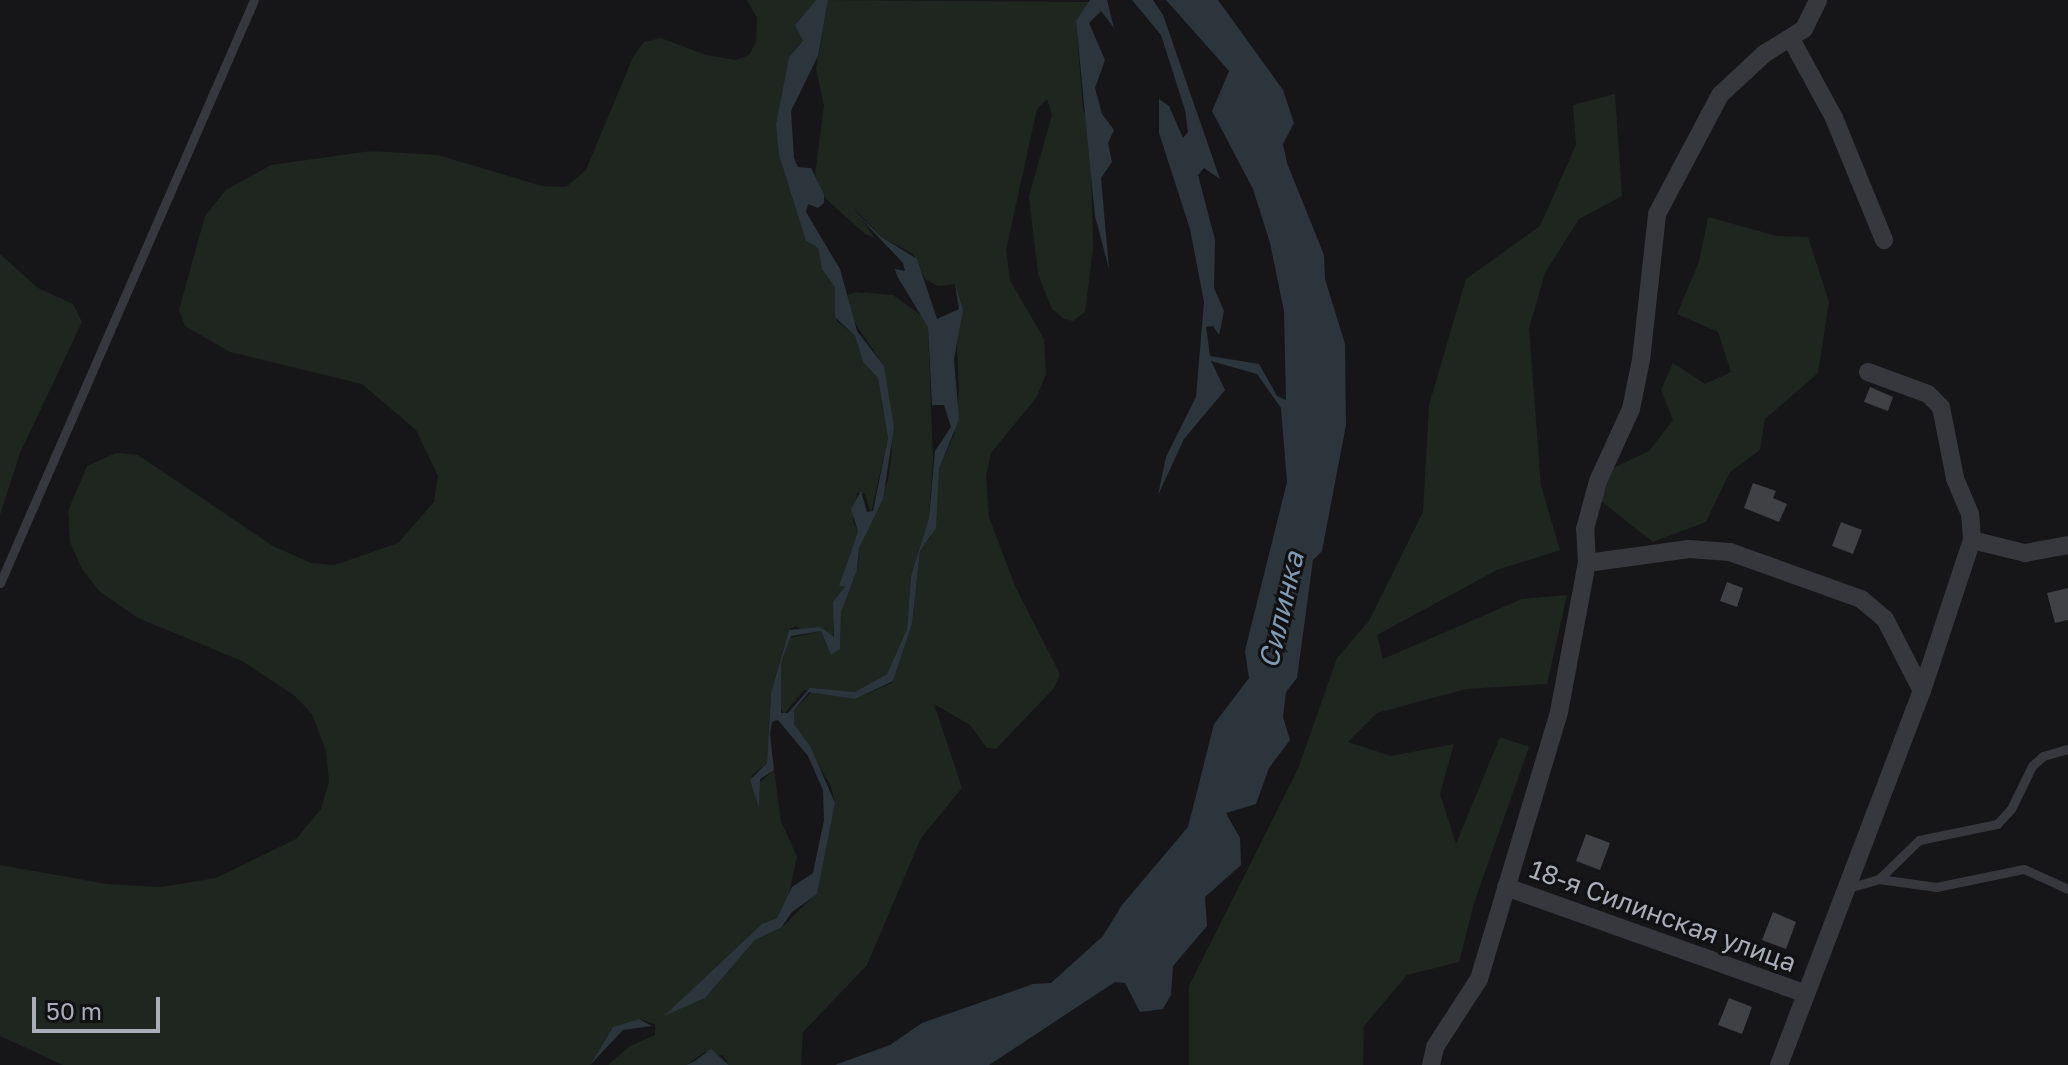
<!DOCTYPE html>
<html>
<head>
<meta charset="utf-8">
<style>
  body { margin:0 }
  #map { position:relative; width:2068px; height:1065px; overflow:hidden; background:#161618; font-family:"Golos Text",sans-serif }
  div>[style] { position:absolute }
  .green>* { inset:0; background:#1e261f }
  .water>* { inset:0; background:#2c353c }
  .building>* { inset:0; background:#404145 }
  .service>* { height:9px; margin:-4.5px; padding:0 4.5px; transform-origin:4.5px; border-radius:4.5px; background:#37383d }
  .minor>* { height:18px; margin:-9px; padding:0 9px; transform-origin:9px; border-radius:9px; background:#37383d }
  span { translate:-50% -50%; white-space:nowrap; text-align:center; line-height:1.15; -webkit-text-stroke:6px #111113; paint-order:stroke }
  .street-label { font-size:26px; color:#a8adb8 }
  .water-label { font-size:28px; color:#7f9bb3; font-style:italic }
  .scale { position:absolute; left:32px; top:997px; width:128px; height:36px; box-sizing:border-box; border:4px solid #a8adb8; border-top:0; padding-left:10px; font-size:24px; line-height:28px; white-space:nowrap; color:#a8adb8; -webkit-text-stroke:6px #111113; paint-order:stroke }
</style>
</head>
<body>
<div id="map">
  <div class="green">
    <div style="clip-path:polygon(747px 0,816px 0,795px 25px,803px 41px,789px 57px,778px 115px,779px 155px,807px 242px,818px 248px,835px 287px,837px 321px,855px 336px,863px 362px,878px 378px,888px 438px,871px 513px,865px 494px,857px 493px,853px 522px,858px 531px,839px 586px,846px 587px,835px 600px,833px 637px,825px 630px,805px 632px,795px 626px,789px 630px,771px 693px,767px 763px,751px 776px,760px 782px,774px 770px,781px 821px,797px 857px,787px 902px,777px 918px,762px 924px,670px 1013px,705px 998px,755px 940px,780px 929px,817px 893px,835px 803px,831px 786px,794px 724px,794px 710px,813px 691px,855px 699px,892px 683px,912px 624px,920px 551px,931px 536px,939px 469px,954px 435px,959px 390px,956px 324px,962px 313px,955px 284px,938px 286px,925px 279px,913px 254px,880px 236px,853px 208px,875px 238px,865px 234px,825px 198px,815px 175px,824px 105px,816px 69px,828px 0,1090px 2px,1076px 21px,1083px 109px,1090px 129px,1093px 249px,1085px 312px,1073px 321px,1064px 319px,1052px 309px,1038px 274px,1029px 196px,1052px 115px,1047px 99px,1037px 109px,1006px 250px,1010px 280px,1044px 339px,1046px 374px,1036px 398px,991px 453px,986px 476px,989px 517px,1015px 586px,1060px 674px,1054px 688px,996px 749px,987px 748px,970px 725px,934px 704px,962px 788px,921px 838px,867px 965px,803px 1032px,801px 1065px,729px 1065px,724px 1056px,705px 1052px,686px 1065px,608px 1065px,630px 1046px,655px 1035px,655px 1024px,639px 1019px,612px 1028px,590px 1065px,63px 1065px,0 1036px,0 865px,107px 884px,161px 887px,216px 878px,296px 839px,321px 809px,329px 782px,326px 751px,312px 714px,295px 696px,242px 661px,138px 618px,99px 591px,82px 569px,70px 542px,68px 511px,87px 466px,116px 453px,138px 455px,273px 546px,311px 563px,335px 565px,398px 543px,434px 502px,438px 476px,416px 430px,362px 384px,230px 352px,185px 326px,179px 310px,205px 216px,226px 190px,271px 165px,371px 151px,438px 155px,542px 186px,566px 187px,586px 170px,633px 57px,644px 42px,661px 38px,706px 55px,736px 60px,749px 55px,756px 42px,757px 18px)"></div>
    <div style="clip-path:polygon(1615px 94px,1622px 196px,1579px 219px,1545px 273px,1529px 328px,1541px 486px,1560px 550px,1497px 570px,1377px 635px,1383px 659px,1522px 599px,1567px 595px,1547px 684px,1466px 689px,1377px 713px,1348px 742px,1391px 756px,1454px 744px,1440px 794px,1456px 844px,1500px 737px,1529px 747px,1474px 903px,1459px 962px,1407px 975px,1364px 1026px,1363px 1065px,1189px 1065px,1189px 986px,1298px 769px,1337px 658px,1369px 621px,1423px 512px,1429px 405px,1466px 279px,1540px 226px,1576px 145px,1573px 105px)"></div>
    <div style="clip-path:polygon(1708px 217px,1777px 236px,1808px 237px,1829px 302px,1818px 373px,1765px 419px,1760px 450px,1730px 472px,1706px 522px,1653px 542px,1597px 498px,1611px 469px,1649px 451px,1673px 420px,1661px 390px,1673px 363px,1705px 384px,1731px 372px,1718px 332px,1677px 314px,1699px 262px)"></div>
    <div style="clip-path:polygon(0 254px,38px 288px,73px 304px,82px 322px,20px 453px,0 515px)"></div>
    <div style="clip-path:polygon(855px 292px,893px 295px,925px 318px,928px 327px,933px 460px,929px 518px,911px 576px,907px 629px,887px 674px,855px 692px,804px 690px,784px 714px,778px 705px,781px 663px,790px 638px,821px 631px,827px 647px,840px 647px,841px 613px,858px 567px,859px 548px,888px 480px,892px 451px,884px 366px,851px 317px,846px 296px)"></div>
  </div>
  <div class="water">
    <div style="clip-path:polygon(816px 0,828px 0,818px 56px,791px 111px,794px 158px,798px 167px,811px 168px,824px 194px,824px 203px,818px 208px,808px 204px,806px 212px,840px 269px,857px 331px,884px 366px,894px 427px,883px 499px,859px 548px,857px 570px,841px 613px,840px 649px,831px 655px,821px 631px,791px 636px,781px 663px,781px 713px,788px 713px,810px 688px,855px 692px,887px 674px,907px 629px,911px 576px,929px 518px,935px 451px,951px 427px,944px 405px,932px 405px,928px 327px,897px 276px,895px 269px,905px 271px,903px 263px,849px 206px,880px 236px,917px 259px,937px 319px,959px 309px,955px 284px,963px 310px,954px 359px,959px 419px,939px 469px,936px 528px,920px 551px,912px 624px,893px 681px,855px 699px,809px 692px,794px 710px,794px 724px,810px 746px,835px 803px,817px 894px,792px 912px,781px 928px,755px 940px,705px 998px,664px 1016px,762px 924px,777px 918px,792px 887px,813px 873px,824px 820px,823px 790px,808px 756px,778px 720px,772px 722px,770px 734px,774px 770px,760px 779px,759px 808px,750px 780px,767px 763px,771px 693px,789px 630px,821px 627px,834px 637px,833px 602px,845px 587px,839px 586px,858px 531px,851px 509px,861px 491px,867px 512px,873px 511px,888px 438px,878px 378px,863px 362px,855px 336px,835px 317px,835px 287px,822px 269px,818px 248px,806px 241px,779px 155px,776px 124px,789px 57px,803px 41px,795px 25px)"></div>
    <div style="clip-path:polygon(1090px 0,1107px 0,1114px 28px,1101px 11px,1089px 23px,1105px 60px,1095px 88px,1102px 114px,1114px 130px,1108px 143px,1112px 162px,1101px 178px,1109px 269px,1095px 216px,1076px 21px)"></div>
    <div style="clip-path:polygon(1132px 0,1153px 0,1163px 15px,1220px 179px,1204px 168px,1198px 175px,1215px 240px,1214px 288px,1224px 311px,1219px 335px,1213px 326px,1206px 327px,1210px 356px,1259px 364px,1277px 396px,1286px 400px,1284px 311px,1270px 243px,1253px 189px,1212px 111px,1229px 71px,1166px 0,1218px 0,1283px 90px,1294px 123px,1283px 144px,1287px 163px,1324px 255px,1325px 279px,1345px 344px,1346px 425px,1322px 551px,1313px 560px,1297px 678px,1286px 692px,1283px 717px,1290px 740px,1269px 768px,1256px 804px,1226px 813px,1240px 838px,1241px 865px,1205px 897px,1207px 926px,1173px 966px,1171px 995px,1163px 1009px,1140px 1012px,1125px 983px,1115px 982px,989px 1065px,835px 1065px,890px 1045px,922px 1023px,1033px 984px,1051px 983px,1103px 936px,1122px 905px,1188px 827px,1214px 724px,1249px 678px,1245px 651px,1287px 482px,1281px 408px,1257px 374px,1211px 361px,1225px 390px,1184px 439px,1158px 495px,1166px 457px,1196px 397px,1204px 302px,1190px 229px,1159px 133px,1159px 99px,1169px 106px,1183px 138px,1188px 132px,1185px 110px,1161px 35px)"></div>
    <div style="clip-path:polygon(639px 1019px,652px 1026px,623px 1030px,590px 1065px,613px 1027px)"></div>
    <div style="clip-path:polygon(711px 1049px,729px 1065px,686px 1065px,695px 1061px)"></div>
  </div>
  <div class="building">
    <div style="clip-path:polygon(1870px 387px,1893px 397px,1888px 411px,1864px 402px)"></div>
    <div style="clip-path:polygon(1753px 483px,1776px 491px,1773px 498px,1787px 504px,1779px 522px,1744px 508px)"></div>
    <div style="clip-path:polygon(1841px 522px,1862px 530px,1853px 554px,1832px 546px)"></div>
    <div style="clip-path:polygon(1727px 582px,1743px 588px,1737px 607px,1720px 601px)"></div>
    <div style="clip-path:polygon(2068px 588px,2068px 620px,2055px 623px,2047px 593px)"></div>
    <div style="clip-path:polygon(1586px 834px,1610px 843px,1600px 870px,1576px 861px)"></div>
    <div style="clip-path:polygon(1773px 912px,1796px 922px,1786px 949px,1762px 940px)"></div>
    <div style="clip-path:polygon(1729px 998px,1752px 1007px,1742px 1034px,1718px 1025px)"></div>
  </div>
  <div class="service">
    <div style="left:0;top:583px;width:636px;rotate:-66.46deg"></div>
    <div style="left:1879px;top:879px;width:56px;rotate:-44.3deg"></div>
    <div style="left:1919px;top:840px;width:80px;rotate:-11.6deg"></div>
    <div style="left:1997px;top:824px;width:21px;rotate:-47deg"></div>
    <div style="left:2011px;top:809px;width:48px;rotate:-64deg"></div>
    <div style="left:2032px;top:766px;width:15px;rotate:-42deg"></div>
    <div style="left:2043px;top:756px;width:26px;rotate:-16deg"></div>
    <div style="left:1848px;top:888px;width:32px;rotate:-16deg"></div>
    <div style="left:1879px;top:879px;width:58px;rotate:8deg"></div>
    <div style="left:1936px;top:887px;width:90px;rotate:-11.6deg"></div>
    <div style="left:2024px;top:869px;width:48px;rotate:24.4deg"></div>
  </div>
  <div class="minor">
    <div style="left:1791px;top:39px;width:90px;rotate:61.4deg"></div>
    <div style="left:1834px;top:118px;width:132px;rotate:67.7deg"></div>
    <div style="left:1972px;top:540px;width:55px;rotate:13.8deg"></div>
    <div style="left:2025px;top:553px;width:44px;rotate:-10.5deg"></div>
    <div style="left:1587px;top:563px;width:103px;rotate:-7.8deg"></div>
    <div style="left:1689px;top:549px;width:41px;rotate:4.2deg"></div>
    <div style="left:1730px;top:552px;width:139px;rotate:19.7deg"></div>
    <div style="left:1861px;top:599px;width:31px;rotate:40deg"></div>
    <div style="left:1885px;top:619px;width:81px;rotate:62.8deg"></div>
    <div style="left:1506px;top:887px;width:315px;rotate:19.6deg"></div>
    <div style="left:1431px;top:1065px;width:18px;rotate:-77deg"></div>
    <div style="left:1435px;top:1047px;width:81px;rotate:-57.1deg"></div>
    <div style="left:1479px;top:979px;width:279px;rotate:-73.3deg"></div>
    <div style="left:1559px;top:712px;width:152px;rotate:-79.4deg"></div>
    <div style="left:1587px;top:563px;width:34px;rotate:-93deg"></div>
    <div style="left:1585px;top:529px;width:50px;rotate:-74.8deg"></div>
    <div style="left:1598px;top:481px;width:79px;rotate:-65.4deg"></div>
    <div style="left:1631px;top:409px;width:50px;rotate:-78.5deg"></div>
    <div style="left:1641px;top:360px;width:147px;rotate:-83.7deg"></div>
    <div style="left:1657px;top:214px;width:135px;rotate:-62.1deg"></div>
    <div style="left:1720px;top:95px;width:60px;rotate:-43deg"></div>
    <div style="left:1764px;top:54px;width:47px;rotate:-32deg"></div>
    <div style="left:1804px;top:29px;width:32px;rotate:-64deg"></div>
    <div style="left:1779px;top:1065px;width:400px;rotate:-69.1deg"></div>
    <div style="left:1922px;top:691px;width:159px;rotate:-71.7deg"></div>
    <div style="left:1972px;top:540px;width:26px;rotate:-94deg"></div>
    <div style="left:1970px;top:514px;width:39px;rotate:-113deg"></div>
    <div style="left:1955px;top:478px;width:72px;rotate:-101.2deg"></div>
    <div style="left:1941px;top:407px;width:18px;rotate:-135deg"></div>
    <div style="left:1928px;top:394px;width:64px;rotate:-159.9deg"></div>
  </div>
  <div class="street-label">
    <span style="left:1663px;top:916px;rotate:20deg">18-я Силинская улица</span>
  </div>
  <div class="water-label">
    <span style="left:1281px;top:610px;rotate:-77deg">Силинка</span>
  </div>
  <div class="scale">50 m</div>
</div>
</body>
</html>
